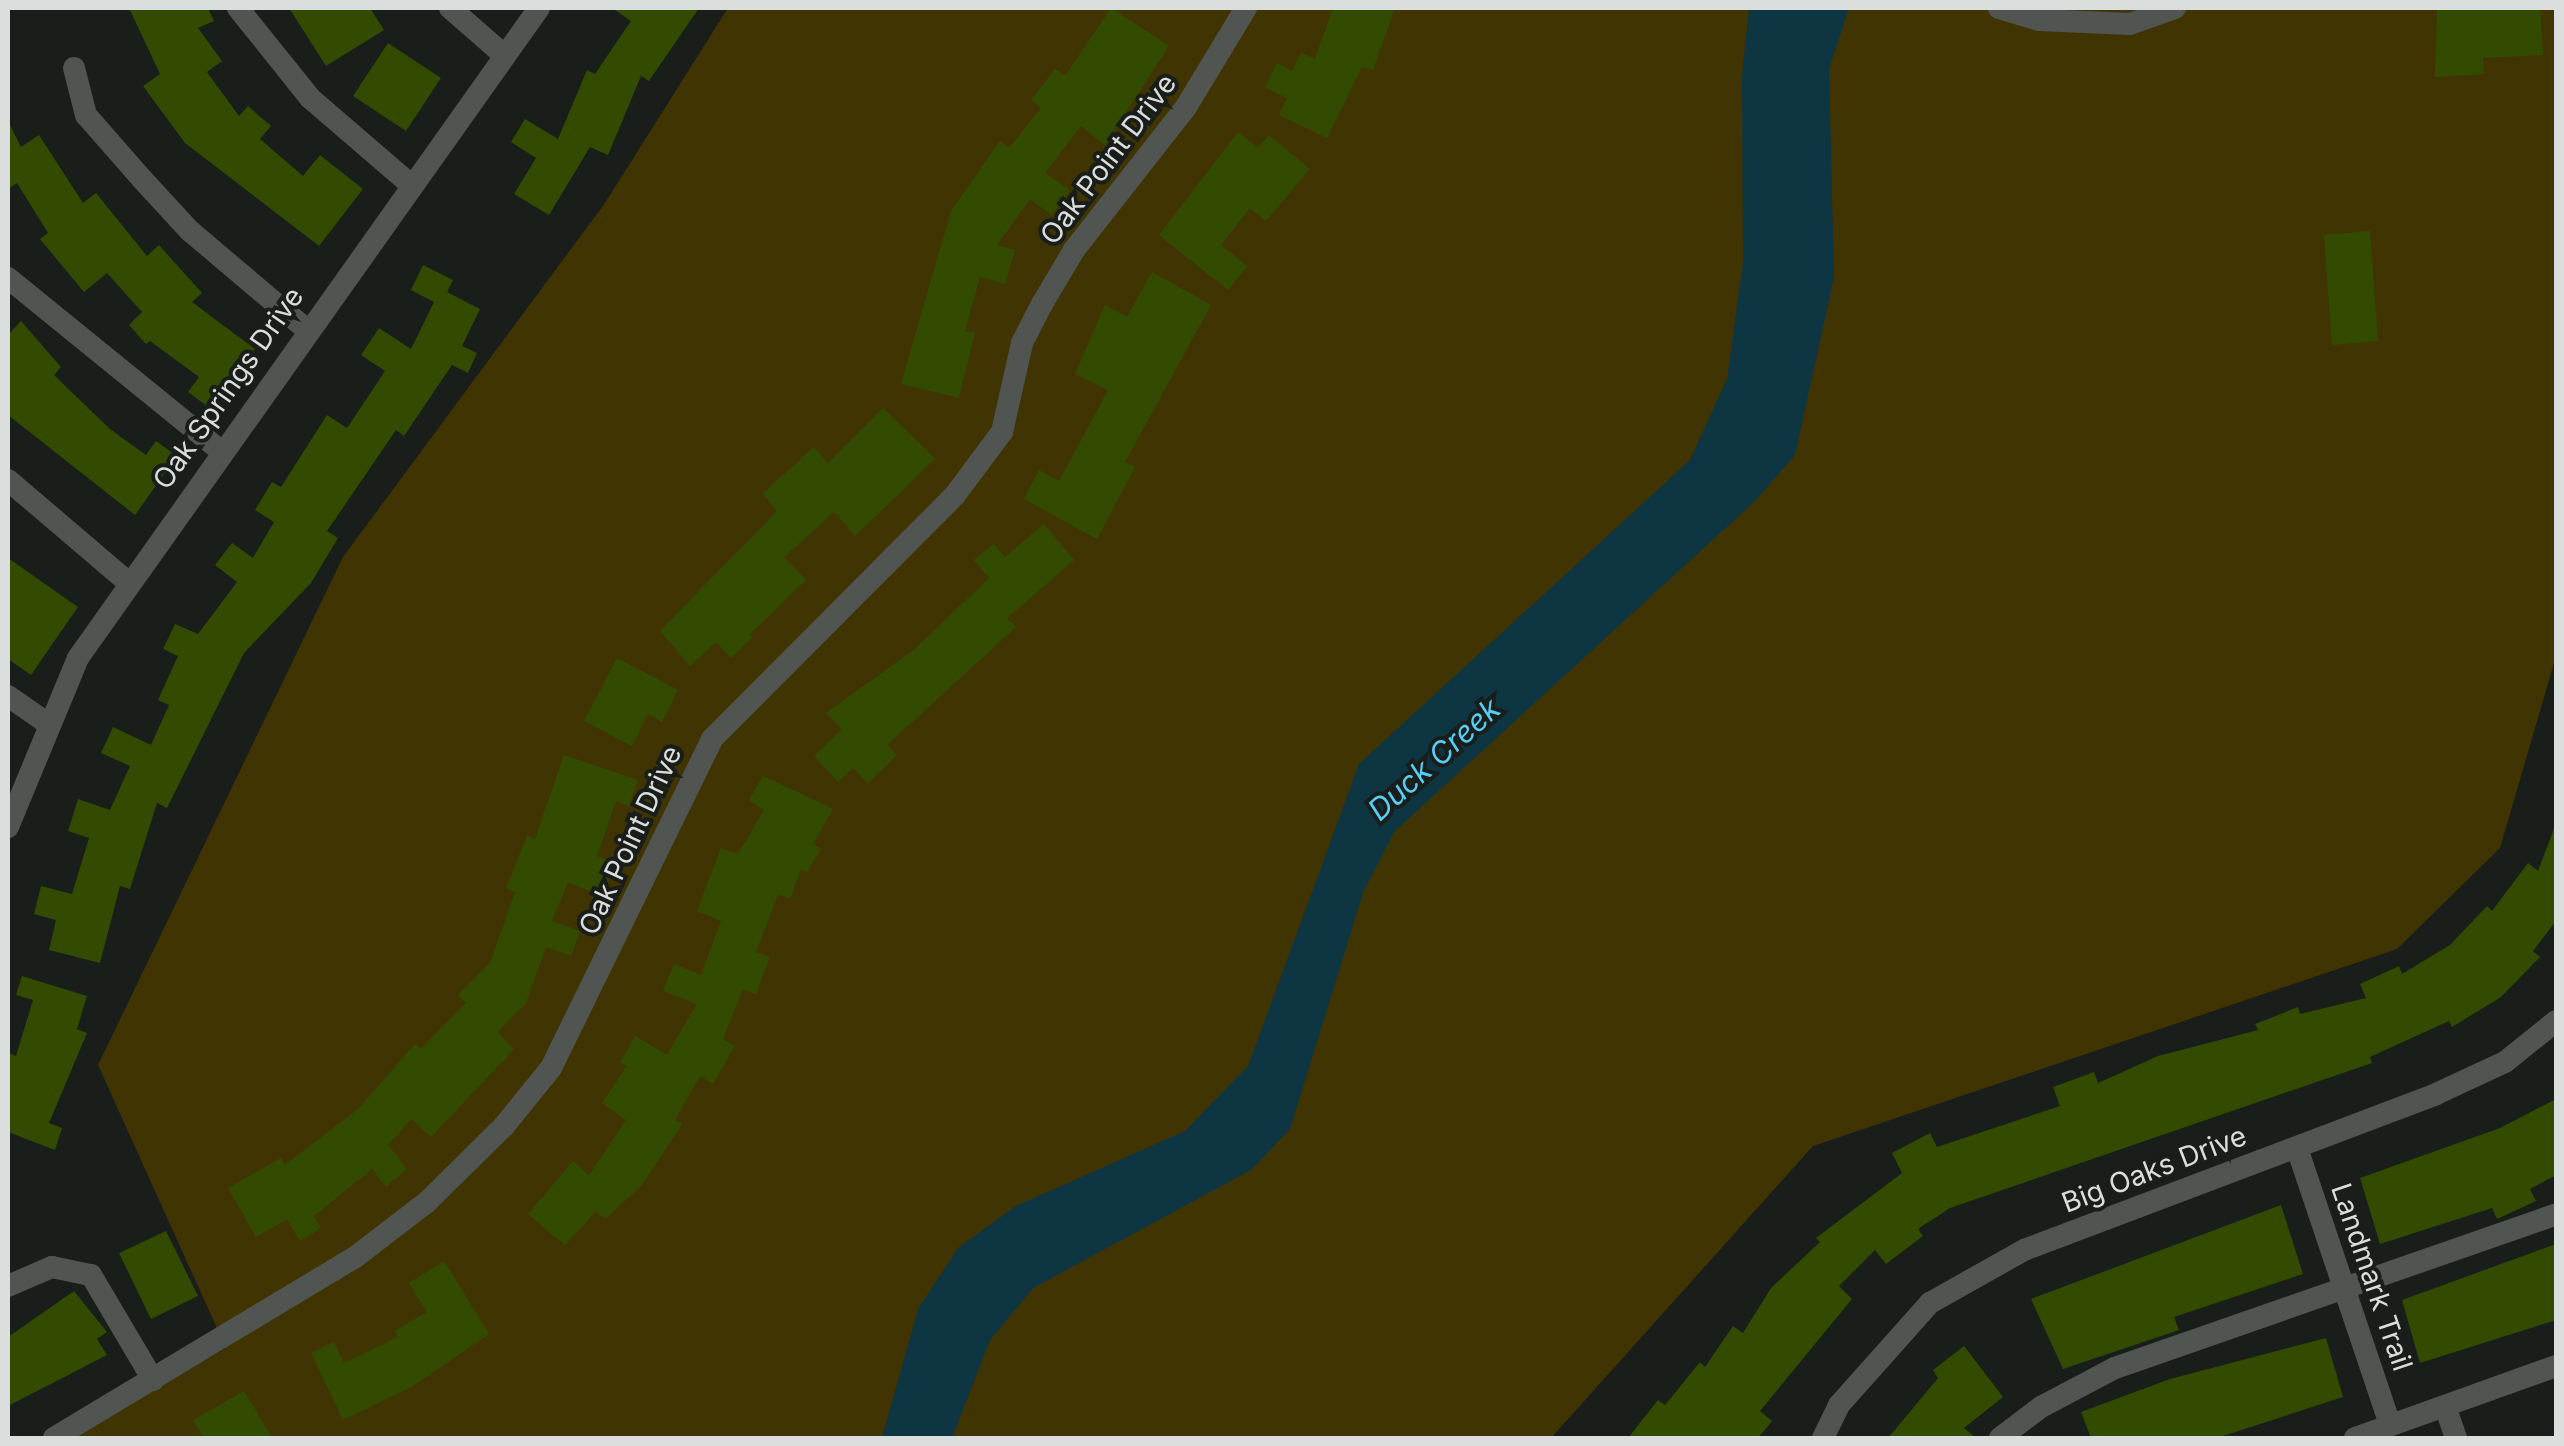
<!DOCTYPE html>
<html>
<head>
<meta charset="utf-8">
<style>
  body { margin:0 }
  #map { position:relative; width:2564px; height:1446px; overflow:hidden; background:#191e1b; font-family:Inter,sans-serif }
  div>[style] { position:absolute }
  .green>* { inset:0; background:#403502 }
  .water>* { inset:0; background:#0d3542 }
  .building>* { inset:0; background:#334b00 }
  .minor>* { height:22px; margin:-11px; padding:0 11px; transform-origin:11px; border-radius:11px; background:#505552 }
  span { translate:-50% -50%; white-space:nowrap; text-align:center; line-height:1.15; -webkit-text-stroke:8px #191e1b; paint-order:stroke }
  .street-label { font-size:28px; color:#dadedc }
  .water-label { font-size:30px; color:#53cff8; font-style:italic }
  .frame { position:absolute; inset:0; border:10px solid #dadedc; pointer-events:none }
</style>
</head>
<body>
<div id="map">
  <div class="green">
    <div style="clip-path:polygon(728px 8px,2556px 8px,2556px 656px,2500px 848px,2397px 949px,1813px 1146px,1551px 1438px,69px 1438px,226px 1348px,98px 1065px,343px 557px,605px 203px)"></div>
  </div>
  <div class="water">
    <div style="clip-path:polygon(1749px 8px,1849px 8px,1829px 69px,1834px 277px,1795px 455px,1754px 502px,1395px 831px,1364px 890px,1290px 1129px,1251px 1170px,1033px 1288px,990px 1340px,952px 1438px,882px 1438px,918px 1309px,958px 1248px,1016px 1206px,1185px 1131px,1248px 1066px,1359px 764px,1690px 460px,1727px 379px,1743px 262px,1742px 76px)"></div>
  </div>
  <div class="building">
    <div style="clip-path:polygon(129px 8px,208px 8px,214px 21px,198px 28px,222px 61px,207px 72px,239px 116px,248px 106px,271px 126px,260px 139px,303px 176px,320px 155px,363px 189px,319px 246px,185px 143px,143px 86px,160px 74px)"></div>
    <div style="clip-path:polygon(289px 8px,370px 8px,384px 30px,326px 66px)"></div>
    <div style="clip-path:polygon(612px 8px,699px 8px,649px 81px,641px 76px,608px 155px,590px 147px,549px 215px,514px 194px,536px 158px,511px 142px,525px 119px,558px 139px,587px 70px,595px 74px,631px 21px)"></div>
    <div style="clip-path:polygon(1111px 8px,1169px 46px,1105px 145px,1081px 126px,1045px 173px,1070px 190px,1052px 215px,1030px 199px,997px 245px,1015px 250px,1005px 284px,980px 277px,965px 331px,975px 333px,959px 398px,901px 384px,951px 211px,1000px 141px,1009px 148px,1041px 108px,1031px 100px,1055px 69px,1065px 76px)"></div>
    <div style="clip-path:polygon(1333px 8px,1395px 8px,1373px 70px,1362px 67px,1327px 138px,1279px 115px,1287px 98px,1265px 87px,1277px 63px,1292px 71px,1301px 53px,1315px 59px)"></div>
    <div style="clip-path:polygon(2437px 8px,2540px 8px,2543px 55px,2483px 58px,2484px 74px,2435px 77px)"></div>
    <div style="clip-path:polygon(388px 43px,441px 78px,406px 131px,353px 96px)"></div>
    <div style="clip-path:polygon(8px 121px,21px 147px,39px 135px,83px 203px,96px 193px,147px 256px,159px 245px,202px 293px,192px 302px,255px 349px,211px 409px,188px 392px,199px 377px,150px 341px,146px 344px,129px 325px,142px 312px,107px 273px,84px 292px,40px 239px,48px 233px,17px 183px,8px 189px)"></div>
    <div style="clip-path:polygon(1238px 132px,1258px 148px,1269px 135px,1310px 169px,1266px 221px,1250px 208px,1221px 245px,1247px 266px,1228px 290px,1159px 235px)"></div>
    <div style="clip-path:polygon(2370px 231px,2378px 341px,2332px 345px,2324px 235px)"></div>
    <div style="clip-path:polygon(423px 265px,453px 280px,447px 292px,480px 309px,462px 346px,477px 353px,468px 373px,452px 365px,404px 436px,396px 430px,327px 531px,338px 538px,311px 583px,244px 653px,167px 808px,157px 803px,130px 889px,120px 886px,100px 963px,49px 950px,56px 920px,34px 914px,41px 886px,72px 894px,89px 838px,68px 831px,78px 799px,110px 810px,130px 766px,101px 753px,113px 727px,151px 745px,169px 705px,158px 700px,178px 656px,163px 649px,175px 624px,198px 634px,237px 582px,215px 565px,232px 543px,253px 558px,274px 522px,255px 510px,272px 482px,281px 487px,327px 415px,347px 428px,385px 371px,361px 355px,379px 328px,411px 349px,434px 302px,411px 290px)"></div>
    <div style="clip-path:polygon(1152px 272px,1211px 305px,1125px 462px,1135px 467px,1097px 539px,1024px 499px,1039px 470px,1059px 481px,1108px 390px,1075px 374px,1105px 305px,1127px 317px)"></div>
    <div style="clip-path:polygon(21px 321px,61px 367px,54px 375px,110px 429px,146px 455px,156px 441px,177px 456px,135px 515px,8px 415px,8px 335px)"></div>
    <div style="clip-path:polygon(883px 408px,935px 459px,855px 536px,834px 512px,784px 557px,806px 580px,749px 635px,752px 638px,731px 658px,716px 642px,690px 666px,660px 631px,777px 511px,762px 494px,814px 447px,828px 463px)"></div>
    <div style="clip-path:polygon(1044px 524px,1074px 560px,1007px 618px,1016px 627px,887px 745px,897px 755px,868px 783px,853px 768px,838px 782px,814px 756px,842px 729px,826px 713px,915px 649px,989px 578px,974px 560px,994px 544px,1005px 557px)"></div>
    <div style="clip-path:polygon(8px 558px,78px 607px,31px 675px,8px 659px)"></div>
    <div style="clip-path:polygon(617px 658px,678px 690px,662px 722px,648px 714px,632px 746px,584px 721px)"></div>
    <div style="clip-path:polygon(564px 755px,638px 780px,629px 806px,616px 801px,597px 856px,609px 861px,596px 894px,568px 882px,552px 921px,580px 931px,571px 956px,546px 947px,526px 1003px,498px 1032px,514px 1049px,431px 1137px,411px 1119px,388px 1145px,407px 1169px,386px 1187px,372px 1169px,314px 1216px,321px 1228px,300px 1241px,287px 1219px,256px 1237px,228px 1188px,281px 1158px,285px 1165px,358px 1109px,415px 1044px,421px 1049px,466px 1003px,458px 995px,490px 963px,515px 892px,506px 888px,527px 836px,535px 839px)"></div>
    <div style="clip-path:polygon(763px 776px,833px 809px,813px 844px,821px 849px,807px 872px,801px 869px,790px 899px,778px 894px,756px 952px,770px 957px,756px 994px,743px 989px,723px 1039px,735px 1046px,713px 1084px,700px 1076px,675px 1120px,682px 1124px,641px 1186px,605px 1219px,596px 1211px,565px 1245px,528px 1214px,573px 1161px,589px 1175px,626px 1120px,602px 1103px,627px 1066px,620px 1062px,635px 1036px,667px 1055px,697px 1004px,663px 991px,674px 964px,701px 975px,721px 921px,697px 911px,721px 848px,738px 854px,764px 810px,749px 800px)"></div>
    <div style="clip-path:polygon(2555px 826px,2556px 921px,2533px 951px,2540px 957px,2501px 997px,2452px 1027px,2449px 1021px,2370px 1057px,2372px 1063px,1950px 1208px,1918px 1229px,1923px 1236px,1886px 1264px,1875px 1250px,1839px 1286px,1852px 1299px,1760px 1411px,1772px 1421px,1758px 1438px,1628px 1438px,1658px 1400px,1665px 1405px,1700px 1362px,1705px 1367px,1733px 1326px,1743px 1333px,1771px 1288px,1820px 1242px,1816px 1238px,1902px 1173px,1892px 1153px,1930px 1133px,1937px 1147px,2060px 1106px,2053px 1087px,2094px 1072px,2098px 1083px,2158px 1056px,2258px 1030px,2255px 1024px,2298px 1007px,2300px 1014px,2366px 998px,2360px 984px,2399px 966px,2402px 974px,2450px 945px,2487px 906px,2492px 911px,2528px 863px,2538px 871px)"></div>
    <div style="clip-path:polygon(22px 976px,87px 996px,77px 1029px,87px 1033px,49px 1123px,62px 1128px,55px 1150px,8px 1132px,8px 1053px,16px 1056px,33px 1000px,16px 995px)"></div>
    <div style="clip-path:polygon(2556px 1099px,2556px 1175px,2530px 1189px,2536px 1201px,2497px 1219px,2492px 1208px,2380px 1244px,2360px 1178px,2500px 1128px)"></div>
    <div style="clip-path:polygon(2281px 1205px,2303px 1274px,2174px 1317px,2179px 1330px,2063px 1369px,2031px 1299px)"></div>
    <div style="clip-path:polygon(166px 1231px,198px 1296px,151px 1319px,119px 1253px)"></div>
    <div style="clip-path:polygon(2556px 1244px,2556px 1320px,2420px 1363px,2402px 1300px)"></div>
    <div style="clip-path:polygon(444px 1261px,489px 1334px,411px 1387px,343px 1420px,311px 1353px,334px 1342px,344px 1363px,398px 1337px,395px 1331px,427px 1312px,409px 1283px)"></div>
    <div style="clip-path:polygon(74px 1291px,107px 1332px,97px 1339px,107px 1355px,8px 1406px,8px 1337px)"></div>
    <div style="clip-path:polygon(2326px 1338px,2343px 1397px,2217px 1438px,2091px 1438px,2081px 1412px,2170px 1379px)"></div>
    <div style="clip-path:polygon(1964px 1346px,2003px 1397px,1964px 1428px,1976px 1438px,1888px 1438px,1938px 1378px,1933px 1370px)"></div>
    <div style="clip-path:polygon(244px 1391px,272px 1438px,204px 1438px,193px 1420px)"></div>
  </div>
  <div class="minor">
    <div style="left:238px;top:8px;width:115px;rotate:51.3deg"></div>
    <div style="left:310px;top:98px;width:133px;rotate:40.7deg"></div>
    <div style="left:450px;top:8px;width:73px;rotate:41.1deg"></div>
    <div style="left:1999px;top:8px;width:42px;rotate:16.7deg"></div>
    <div style="left:2039px;top:20px;width:91px;rotate:2.5deg"></div>
    <div style="left:2130px;top:24px;width:48px;rotate:-19.6deg"></div>
    <div style="left:74px;top:68px;width:49px;rotate:75.7deg"></div>
    <div style="left:86px;top:115px;width:85px;rotate:48.8deg"></div>
    <div style="left:142px;top:179px;width:71px;rotate:47.3deg"></div>
    <div style="left:190px;top:231px;width:152px;rotate:40.2deg"></div>
    <div style="left:8px;top:278px;width:274px;rotate:39.1deg"></div>
    <div style="left:8px;top:480px;width:157px;rotate:40.4deg"></div>
    <div style="left:8px;top:696px;width:47px;rotate:34.7deg"></div>
    <div style="left:8px;top:827px;width:183px;rotate:-67.5deg"></div>
    <div style="left:78px;top:658px;width:797px;rotate:-54.65deg"></div>
    <div style="left:2297px;top:1148px;width:292px;rotate:71.4deg"></div>
    <div style="left:8px;top:1286px;width:48px;rotate:-23.4deg"></div>
    <div style="left:52px;top:1267px;width:40px;rotate:12deg"></div>
    <div style="left:91px;top:1275px;width:122px;rotate:59.4deg"></div>
    <div style="left:2445px;top:1406px;width:34px;rotate:71deg"></div>
    <div style="left:54px;top:1438px;width:350px;rotate:-31deg"></div>
    <div style="left:354px;top:1258px;width:92px;rotate:-37.5deg"></div>
    <div style="left:427px;top:1202px;width:108px;rotate:-44.6deg"></div>
    <div style="left:504px;top:1126px;width:75px;rotate:-51deg"></div>
    <div style="left:551px;top:1068px;width:366px;rotate:-63.9deg"></div>
    <div style="left:712px;top:739px;width:344px;rotate:-45.1deg"></div>
    <div style="left:955px;top:495px;width:79px;rotate:-53.3deg"></div>
    <div style="left:1002px;top:432px;width:91px;rotate:-77.3deg"></div>
    <div style="left:1022px;top:343px;width:44px;rotate:-62.9deg"></div>
    <div style="left:1042px;top:304px;width:63px;rotate:-59.3deg"></div>
    <div style="left:1074px;top:250px;width:182px;rotate:-51.9deg"></div>
    <div style="left:1186px;top:107px;width:116px;rotate:-58.8deg"></div>
    <div style="left:1823px;top:1438px;width:37px;rotate:-64deg"></div>
    <div style="left:1839px;top:1405px;width:137px;rotate:-48.3deg"></div>
    <div style="left:1930px;top:1303px;width:108px;rotate:-29.4deg"></div>
    <div style="left:2024px;top:1250px;width:441px;rotate:-20.7deg"></div>
    <div style="left:2436px;top:1094px;width:76px;rotate:-24.9deg"></div>
    <div style="left:2505px;top:1062px;width:65px;rotate:-38.8deg"></div>
    <div style="left:2000px;top:1438px;width:51px;rotate:-37.1deg"></div>
    <div style="left:2041px;top:1407px;width:84px;rotate:-27.8deg"></div>
    <div style="left:2115px;top:1368px;width:467px;rotate:-19.2deg"></div>
    <div style="left:2355px;top:1438px;width:214px;rotate:-19.7deg"></div>
  </div>
  <div class="street-label">
    <span style="left:1108px;top:159px;rotate:-53deg">Oak Point Drive</span>
    <span style="left:228px;top:388px;rotate:-55deg">Oak Springs Drive</span>
    <span style="left:630px;top:840px;rotate:-65deg">Oak Point Drive</span>
    <span style="left:2154px;top:1169px;rotate:-21deg">Big Oaks Drive</span>
    <span style="left:2372px;top:1277px;rotate:71deg">Landmark Trail</span>
  </div>
  <div class="water-label">
    <span style="left:1434px;top:759px;rotate:-42deg">Duck Creek</span>
  </div>
  <div class="frame"></div>
</div>
</body>
</html>
